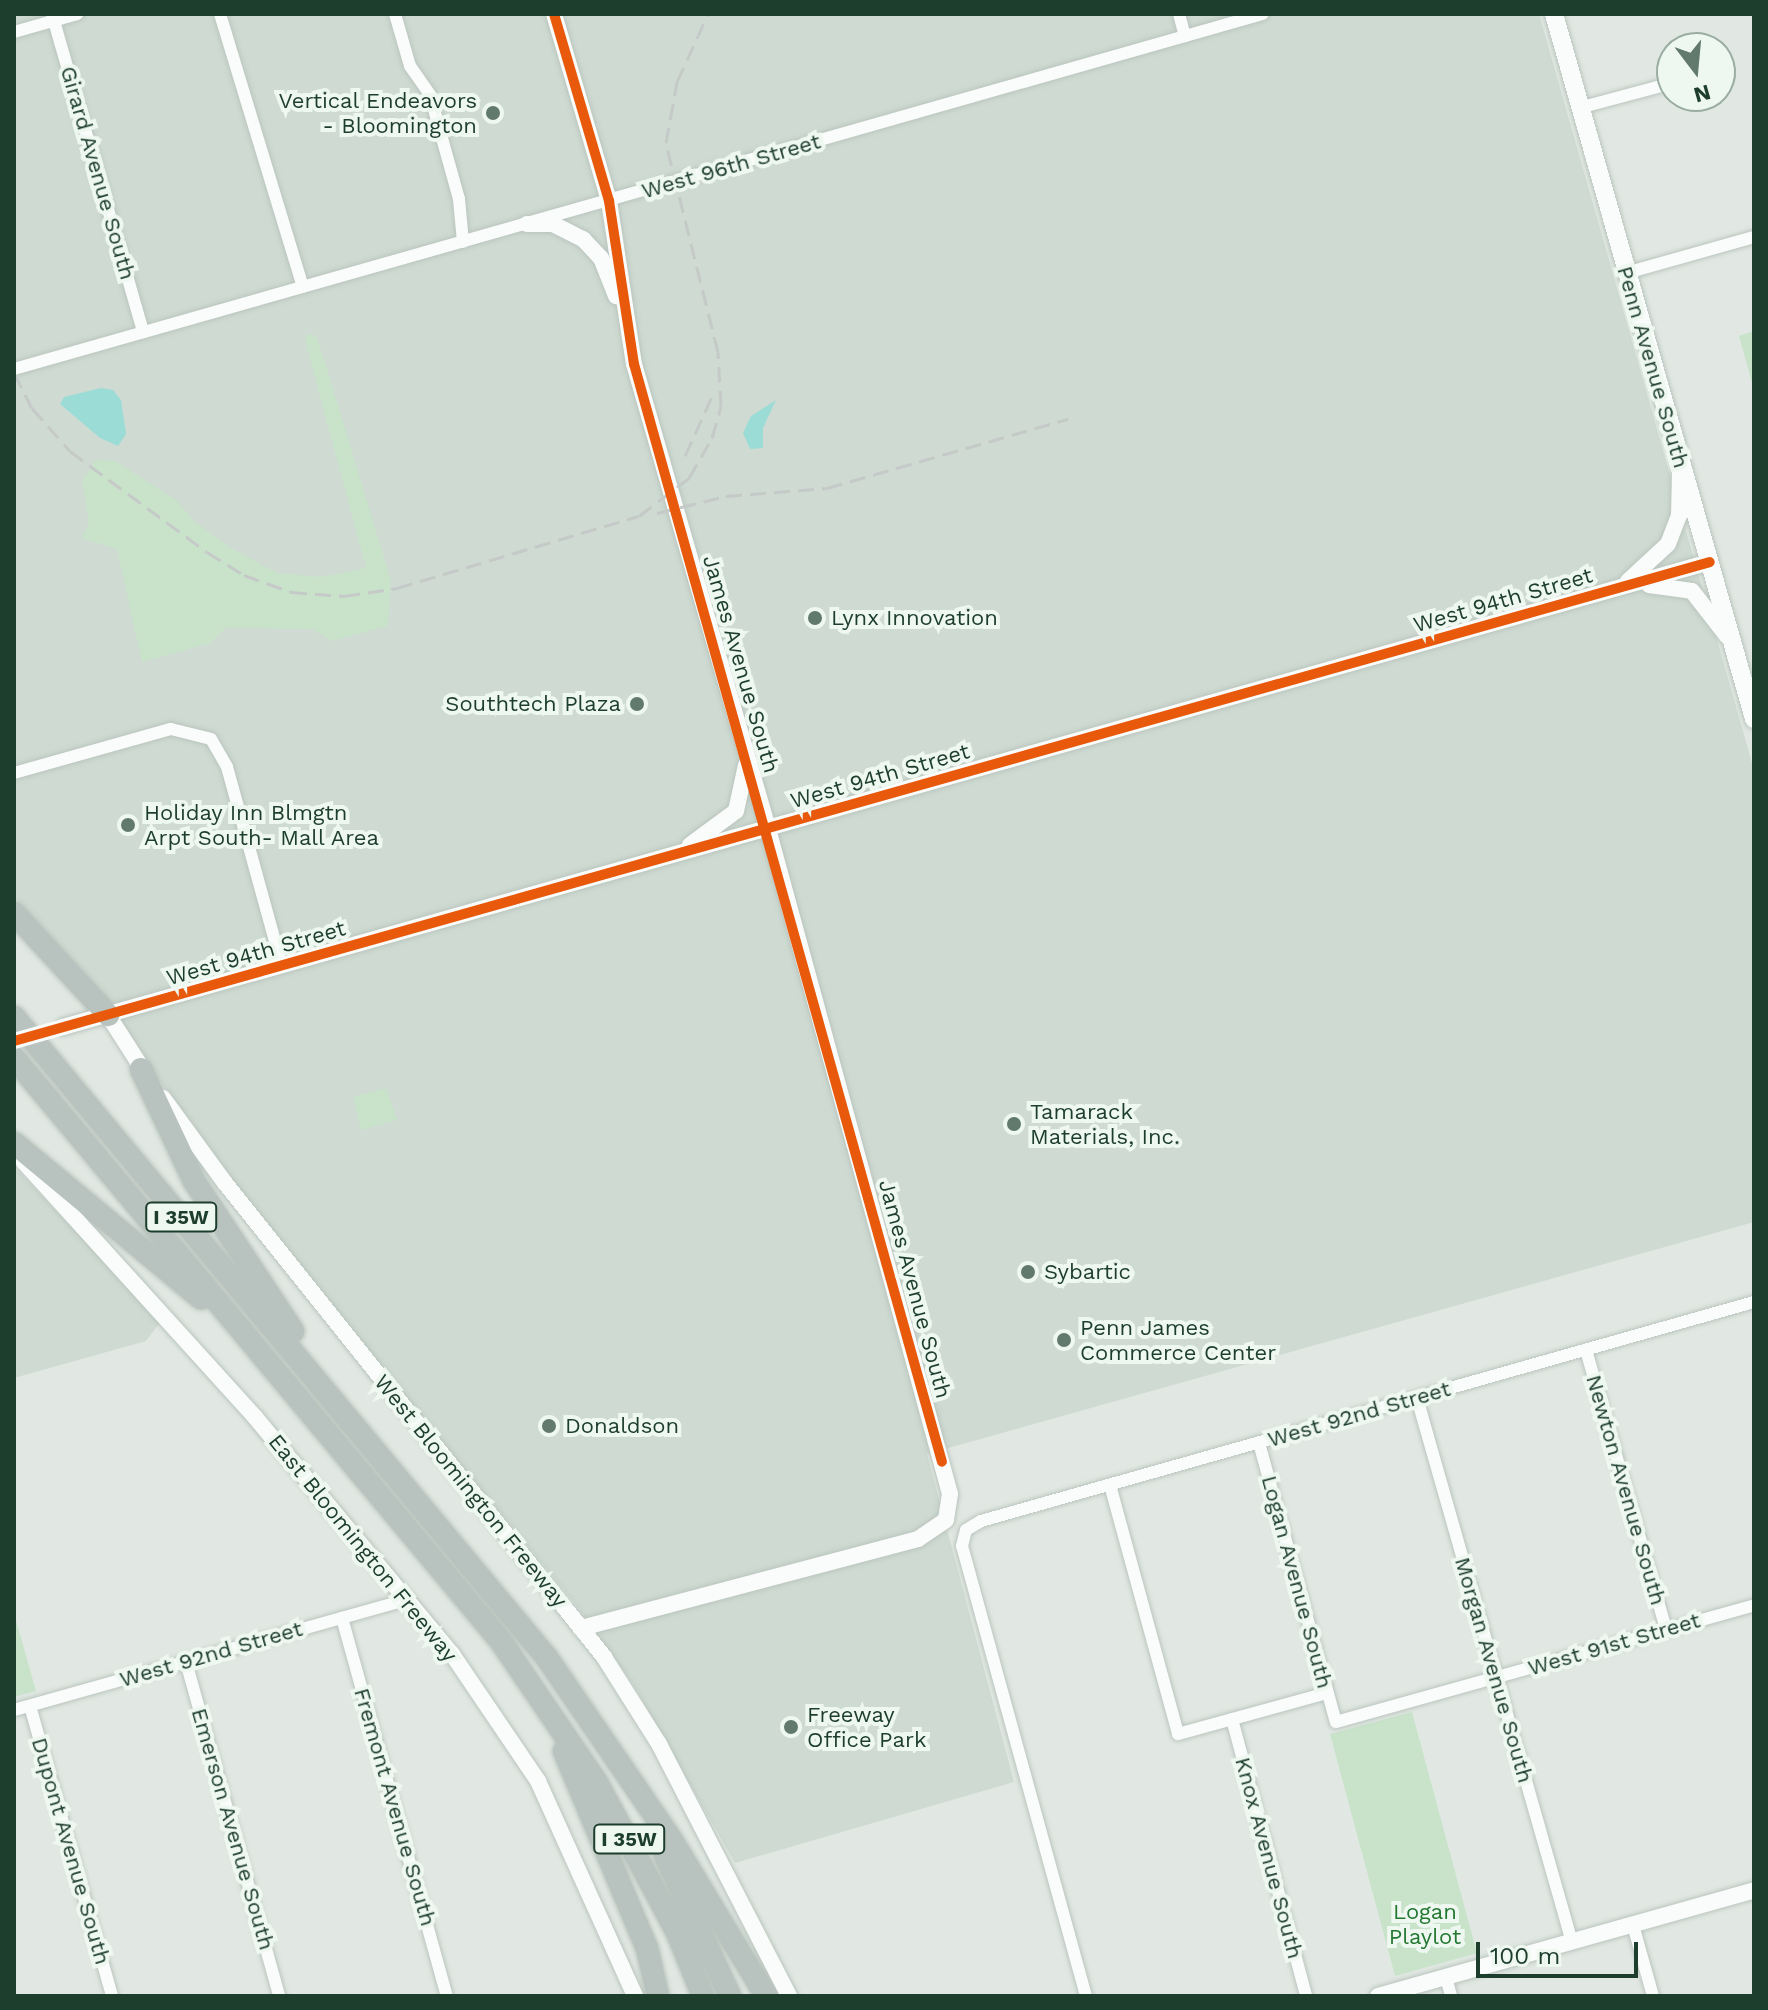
<!DOCTYPE html>
<html>
<head>
<meta charset="utf-8">
<style>
  body { margin:0 }
  #map { position:relative; width:1768px; height:2010px; overflow:hidden; background:#e1e8e3; font-family:"Work Sans",sans-serif }
  div>[style] { position:absolute }
  .built>* { inset:0; background:#cedad2 }
  .green>* { inset:0; background:#c8e3ca }
  .water>* { inset:0; background:#9cdcd7 }
  .roads { filter:drop-shadow(0 0 2px #bac5be) drop-shadow(0 0 2px #bac5be) }
  .minor>* { height:12px; margin:-6px; padding:0 6px; transform-origin:6px; border-radius:6px; background:#fafcfb }
  .tertiary>* { height:16px; margin:-8px; padding:0 8px; transform-origin:8px; border-radius:8px; background:#fafcfb }
  .secondary>* { height:18px; margin:-9px; padding:0 9px; transform-origin:9px; border-radius:9px; background:#fafcfb }
  .motorway>* { height:22px; margin:-11px; padding:0 11px; transform-origin:11px; border-radius:11px; background:#b8c2be }
  .rail>* { height:3px; margin-top:-1.5px; transform-origin:0; background:repeating-linear-gradient(90deg,#c5cac8 0 16px,transparent 0 24px) }
  .tertiary-bridge>* { height:16px; margin:-8px; padding:0 8px; transform-origin:8px; border-radius:8px; background:#fafcfb }
  .cycleway>* { height:10px; margin:-5px; padding:0 5px; transform-origin:5px; border-radius:5px; background:#e8590c }
  .dots>* { width:22px; height:22px; translate:-50% -50%; box-sizing:border-box; border:4px solid #eef8f1; border-radius:50% }
  span { translate:-50% -50%; white-space:nowrap; text-align:center; line-height:1.15; -webkit-text-stroke:8px #eef8f1; paint-order:stroke }
  .shield-label span { padding:2px 6px; background:#eef8f1; border:2px solid; border-radius:6px; -webkit-text-stroke-width:0 }
  .shield-label { font-size:20px; color:#1d3d2d; font-weight:700 }
  .poi-label { font-size:22px; color:#1d3d2d }
  .right { translate:-100% -50%; text-align:right }
  .left { translate:0 -50%; text-align:left }
  .street-label { font-size:22px; color:#1d3d2d }
  .park-label { font-size:22px; color:#237832 }
  .frame { position:absolute; inset:0; border:16px solid #1d3d2d; pointer-events:none }
  .north { position:absolute; left:1656px; top:32px; width:80px; height:80px; box-sizing:border-box; background:#eef8f1; border:2px solid #9aada3; border-radius:50%; rotate:164deg; font-size:22px; font-weight:700; line-height:32px; text-align:center; color:#1d3d2d }
  .north::after { content:''; display:block; margin:auto; width:28px; height:36px; background:#62796d; clip-path:polygon(50% 0,100% 100%,50% 72%,0 100%) }
  .scale { position:absolute; left:1476px; top:1942px; width:162px; height:36px; box-sizing:border-box; border:4px solid #1d3d2d; border-top:0; padding-left:10px; font-size:24px; line-height:28px; white-space:nowrap; color:#1d3d2d; -webkit-text-stroke:6px #eef8f1; paint-order:stroke }
</style>
</head>
<body>
<div id="map">
  <div class="built">
    <div style="clip-path:polygon(14px 14px,1539px 14px,1754px 770px,1754px 1222px,927px 1454px,1014px 1782px,735px 1863px,633px 1684px,573px 1601px,231px 1181px,81px 970px,14px 897px)"></div>
    <div style="clip-path:polygon(14px 1167px,161px 1321px,146px 1341px,14px 1378px)"></div>
  </div>
  <div class="green">
    <div style="clip-path:polygon(1754px 331px,1754px 390px,1739px 336px)"></div>
    <div style="clip-path:polygon(308px 334px,316px 336px,324px 359px,391px 581px,388px 626px,332px 641px,312px 629px,226px 628px,210px 643px,142px 662px,117px 549px,82px 538px,89px 523px,82px 481px,96px 460px,115px 461px,176px 500px,195px 522px,231px 548px,277px 573px,321px 577px,366px 568px,305px 340px)"></div>
    <div style="clip-path:polygon(386px 1088px,397px 1120px,361px 1130px,353px 1097px)"></div>
    <div style="clip-path:polygon(14px 1613px,36px 1691px,14px 1697px)"></div>
    <div style="clip-path:polygon(1412px 1712px,1477px 1953px,1395px 1976px,1330px 1734px)"></div>
  </div>
  <div class="water">
    <div style="clip-path:polygon(101px 388px,113px 390px,121px 400px,126px 434px,118px 446px,100px 438px,60px 404px,64px 397px)"></div>
    <div style="clip-path:polygon(776px 400px,763px 428px,763px 448px,750px 449px,743px 433px,751px 416px)"></div>
  </div>
  <div class="roads">
    <div class="minor">
      <div style="left:52px;top:14px;width:331px;rotate:74deg"></div>
      <div style="left:220px;top:14px;width:285px;rotate:73.1deg"></div>
      <div style="left:395px;top:14px;width:54px;rotate:73.9deg"></div>
      <div style="left:410px;top:66px;width:35px;rotate:55deg"></div>
      <div style="left:430px;top:95px;width:108px;rotate:74.4deg"></div>
      <div style="left:459px;top:199px;width:43px;rotate:84.7deg"></div>
      <div style="left:1179px;top:14px;width:23px;rotate:75deg"></div>
      <div style="left:14px;top:32px;width:66px;rotate:-15.9deg"></div>
      <div style="left:1579px;top:108px;width:96px;rotate:-15deg"></div>
      <div style="left:1626px;top:273px;width:133px;rotate:-15.7deg"></div>
      <div style="left:14px;top:369px;width:1298px;rotate:-15.87deg"></div>
      <div style="left:14px;top:773px;width:163px;rotate:-15.7deg"></div>
      <div style="left:171px;top:729px;width:41px;rotate:14deg"></div>
      <div style="left:211px;top:739px;width:32px;rotate:60deg"></div>
      <div style="left:227px;top:767px;width:206px;rotate:74.6deg"></div>
      <div style="left:1586px;top:1350px;width:290px;rotate:74deg"></div>
      <div style="left:1417px;top:1398px;width:566px;rotate:74.1deg"></div>
      <div style="left:1259px;top:1443px;width:289px;rotate:74.6deg"></div>
      <div style="left:1336px;top:1722px;width:434px;rotate:-15.6deg"></div>
      <div style="left:1110px;top:1485px;width:258px;rotate:74.7deg"></div>
      <div style="left:1178px;top:1734px;width:155px;rotate:-15.4deg"></div>
      <div style="left:342px;top:1618px;width:392px;rotate:74.5deg"></div>
      <div style="left:186px;top:1662px;width:347px;rotate:74.4deg"></div>
      <div style="left:30px;top:1706px;width:301px;rotate:74.2deg"></div>
      <div style="left:14px;top:1710px;width:409px;rotate:-15.7deg"></div>
      <div style="left:1232px;top:1719px;width:287px;rotate:75deg"></div>
      <div style="left:1633px;top:1925px;width:74px;rotate:74.3deg"></div>
      <div style="left:1446px;top:1977px;width:20px;rotate:75deg"></div>
      <div style="left:1086px;top:1996px;width:467px;rotate:-105.4deg"></div>
      <div style="left:962px;top:1546px;width:16px;rotate:-76deg"></div>
      <div style="left:966px;top:1530px;width:17px;rotate:-31deg"></div>
      <div style="left:981px;top:1521px;width:803px;rotate:-15.82deg"></div>
    </div>
    <div class="tertiary">
      <div style="left:554px;top:14px;width:195px;rotate:73.6deg"></div>
      <div style="left:609px;top:201px;width:165px;rotate:81.3deg"></div>
      <div style="left:634px;top:364px;width:484px;rotate:73.9deg"></div>
      <div style="left:768px;top:829px;width:689px;rotate:74.69deg"></div>
      <div style="left:950px;top:1494px;width:26px;rotate:99deg"></div>
      <div style="left:946px;top:1520px;width:34px;rotate:146deg"></div>
      <div style="left:918px;top:1539px;width:349px;rotate:165.2deg"></div>
      <div style="left:527px;top:224px;width:26px"></div>
      <div style="left:553px;top:224px;width:34px;rotate:27deg"></div>
      <div style="left:583px;top:239px;width:26px;rotate:47deg"></div>
      <div style="left:601px;top:258px;width:41px;rotate:68.5deg"></div>
      <div style="left:1628px;top:581px;width:54px;rotate:-42.8deg"></div>
      <div style="left:1668px;top:544px;width:30px;rotate:-69deg"></div>
      <div style="left:1679px;top:516px;width:44px;rotate:-88.7deg"></div>
      <div style="left:1649px;top:585px;width:43px;rotate:7.9deg"></div>
      <div style="left:1692px;top:591px;width:57px;rotate:52.1deg"></div>
      <div style="left:690px;top:845px;width:57px;rotate:-36.5deg"></div>
      <div style="left:736px;top:811px;width:47px;rotate:-77.7deg"></div>
      <div style="left:108px;top:1015px;width:72px;rotate:57.4deg"></div>
      <div style="left:63px;top:1027px;width:1711px;rotate:-15.77deg"></div>
      <div style="left:163px;top:1098px;width:105px;rotate:53.9deg"></div>
      <div style="left:225px;top:1183px;width:607px;rotate:51.35deg"></div>
      <div style="left:604px;top:1657px;width:103px;rotate:57.7deg"></div>
      <div style="left:659px;top:1744px;width:284px;rotate:62.7deg"></div>
      <div style="left:23px;top:1161px;width:345px;rotate:47.8deg"></div>
      <div style="left:255px;top:1417px;width:308px;rotate:50.3deg"></div>
      <div style="left:452px;top:1654px;width:153px;rotate:55.9deg"></div>
      <div style="left:538px;top:1781px;width:236px;rotate:65.7deg"></div>
      <div style="left:1378px;top:1996px;width:391px;rotate:-15.7deg"></div>
    </div>
    <div class="secondary">
      <div style="left:1554px;top:14px;width:733px;rotate:74.16deg"></div>
    </div>
    <div class="motorway">
      <div style="left:14px;top:913px;width:139px;rotate:47.3deg"></div>
      <div style="left:14px;top:1017px;width:834px;rotate:50.26deg"></div>
      <div style="left:547px;top:1658px;width:219px;rotate:55.6deg"></div>
      <div style="left:671px;top:1839px;width:184px;rotate:58.8deg"></div>
      <div style="left:14px;top:1058px;width:758px;rotate:50.14deg"></div>
      <div style="left:500px;top:1640px;width:171px;rotate:55.8deg"></div>
      <div style="left:596px;top:1781px;width:171px;rotate:61.8deg"></div>
      <div style="left:677px;top:1932px;width:69px;rotate:67.9deg"></div>
      <div style="left:141px;top:1069px;width:124px;rotate:64.7deg"></div>
      <div style="left:194px;top:1181px;width:180px;rotate:56.6deg"></div>
      <div style="left:14px;top:1143px;width:243px;rotate:39.7deg"></div>
      <div style="left:564px;top:1751px;width:214px;rotate:67.2deg"></div>
      <div style="left:647px;top:1948px;width:49px;rotate:77.1deg"></div>
      <div style="left:664px;top:1853px;width:157px;rotate:65.2deg"></div>
    </div>
  </div>
  <div class="rail">
    <div style="left:14px;top:373px;width:39px;rotate:63deg"></div>
    <div style="left:32px;top:408px;width:57px;rotate:48.5deg"></div>
    <div style="left:70px;top:451px;width:170px;rotate:36.4deg"></div>
    <div style="left:207px;top:552px;width:44px;rotate:31.9deg"></div>
    <div style="left:244px;top:575px;width:50px;rotate:19.9deg"></div>
    <div style="left:291px;top:592px;width:53px;rotate:4.3deg"></div>
    <div style="left:344px;top:596px;width:54px;rotate:-8.6deg"></div>
    <div style="left:397px;top:588px;width:252px;rotate:-16.6deg"></div>
    <div style="left:639px;top:516px;width:63px;rotate:-37.2deg"></div>
    <div style="left:689px;top:478px;width:46px;rotate:-60.1deg"></div>
    <div style="left:712px;top:438px;width:33px;rotate:-74deg"></div>
    <div style="left:721px;top:406px;width:54px;rotate:-93.2deg"></div>
    <div style="left:718px;top:352px;width:215px;rotate:-104deg"></div>
    <div style="left:666px;top:143px;width:62px;rotate:-79.8deg"></div>
    <div style="left:677px;top:82px;width:75px;rotate:-65.5deg"></div>
    <div style="left:685px;top:456px;width:70px;rotate:-65.6deg"></div>
    <div style="left:657px;top:513px;width:71px;rotate:-13.8deg"></div>
    <div style="left:726px;top:496px;width:101px;rotate:-4.5deg"></div>
    <div style="left:827px;top:488px;width:251px;rotate:-16deg"></div>
  </div>
  <div class="tertiary-bridge">
    <div style="left:14px;top:1041px;width:51px;rotate:-15.9deg"></div>
  </div>
  <div class="cycleway">
    <div style="left:554px;top:14px;width:195px;rotate:73.6deg"></div>
    <div style="left:609px;top:201px;width:165px;rotate:81.3deg"></div>
    <div style="left:634px;top:364px;width:1140px;rotate:74.33deg"></div>
    <div style="left:14px;top:1041px;width:1762px;rotate:-15.77deg"></div>
  </div>
  <div class="dots">
    <div style="left:493px;top:113px;background:#62796d"></div>
    <div style="left:815px;top:618px;background:#62796d"></div>
    <div style="left:637px;top:704px;background:#62796d"></div>
    <div style="left:128px;top:825px;background:#62796d"></div>
    <div style="left:1014px;top:1124px;background:#62796d"></div>
    <div style="left:1028px;top:1272px;background:#62796d"></div>
    <div style="left:1064px;top:1340px;background:#62796d"></div>
    <div style="left:549px;top:1426px;background:#62796d"></div>
    <div style="left:791px;top:1727px;background:#62796d"></div>
  </div>
  <div class="shield-label">
    <span style="left:181px;top:1217px">I 35W</span>
    <span style="left:629px;top:1839px">I 35W</span>
  </div>
  <div class="poi-label">
    <span class="right" style="left:477px;top:113px">Vertical Endeavors<br>- Bloomington</span>
    <span class="left" style="left:831px;top:618px">Lynx Innovation</span>
    <span class="right" style="left:621px;top:704px">Southtech Plaza</span>
    <span class="left" style="left:144px;top:825px">Holiday Inn Blmgtn<br>Arpt South- Mall Area</span>
    <span class="left" style="left:1030px;top:1124px">Tamarack<br>Materials, Inc.</span>
    <span class="left" style="left:1044px;top:1272px">Sybartic</span>
    <span class="left" style="left:1080px;top:1340px">Penn James<br>Commerce Center</span>
    <span class="left" style="left:565px;top:1426px">Donaldson</span>
    <span class="left" style="left:807px;top:1727px">Freeway<br>Office Park</span>
  </div>
  <div class="street-label">
    <span style="left:731px;top:166px;rotate:-16deg">West 96th Street</span>
    <span style="left:98px;top:173px;rotate:74deg">Girard Avenue South</span>
    <span style="left:1653px;top:367px;rotate:74deg">Penn Avenue South</span>
    <span style="left:1503px;top:600px;rotate:-16deg">West 94th Street</span>
    <span style="left:741px;top:664px;rotate:74deg">James Avenue South</span>
    <span style="left:880px;top:776px;rotate:-16deg">West 94th Street</span>
    <span style="left:256px;top:953px;rotate:-16deg">West 94th Street</span>
    <span style="left:915px;top:1289px;rotate:75deg">James Avenue South</span>
    <span style="left:1359px;top:1414px;rotate:-16deg">West 92nd Street</span>
    <span style="left:1626px;top:1490px;rotate:74deg">Newton Avenue South</span>
    <span style="left:471px;top:1491px;rotate:51deg">West Bloomington Freeway</span>
    <span style="left:363px;top:1548px;rotate:51deg">East Bloomington Freeway</span>
    <span style="left:1297px;top:1582px;rotate:75deg">Logan Avenue South</span>
    <span style="left:1614px;top:1644px;rotate:-16deg">West 91st Street</span>
    <span style="left:211px;top:1654px;rotate:-16deg">West 92nd Street</span>
    <span style="left:1494px;top:1670px;rotate:74deg">Morgan Avenue South</span>
    <span style="left:395px;top:1807px;rotate:74deg">Fremont Avenue South</span>
    <span style="left:233px;top:1829px;rotate:74deg">Emerson Avenue South</span>
    <span style="left:71px;top:1851px;rotate:74deg">Dupont Avenue South</span>
    <span style="left:1269px;top:1858px;rotate:75deg">Knox Avenue South</span>
  </div>
  <div class="park-label">
    <span style="left:1425px;top:1924px">Logan<br>Playlot</span>
  </div>
  <div class="frame"></div>
  <div class="north">N</div>
  <div class="scale">100 m</div>
</div>
</body>
</html>
